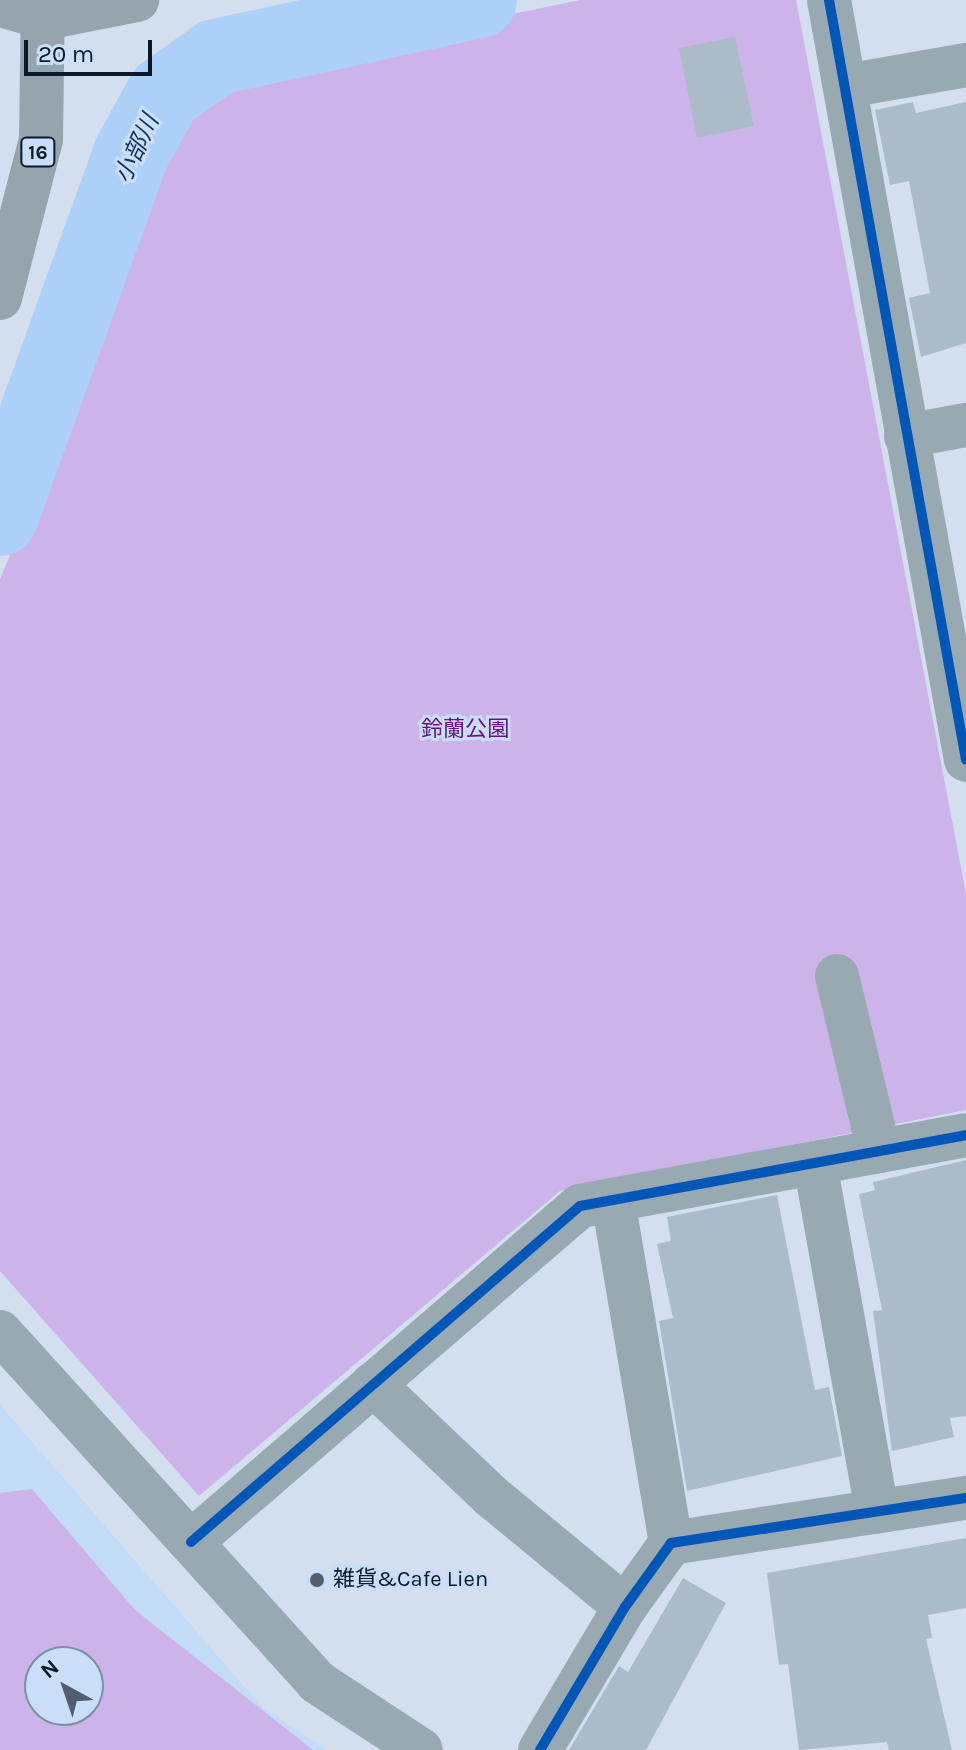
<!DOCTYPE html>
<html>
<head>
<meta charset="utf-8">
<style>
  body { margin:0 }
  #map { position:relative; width:966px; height:1750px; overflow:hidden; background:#d3dfee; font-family:Karla,"Noto Sans JP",sans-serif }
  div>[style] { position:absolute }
  .built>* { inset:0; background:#c2dbf7 }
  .green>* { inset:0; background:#ccb4ea }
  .river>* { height:76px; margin:-38px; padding:0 38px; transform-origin:38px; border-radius:38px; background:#acd0f8 }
  .building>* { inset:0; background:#abbbc8 }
  .minor>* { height:44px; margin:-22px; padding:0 22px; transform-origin:22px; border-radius:22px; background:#98a9b1 }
  .tertiary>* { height:44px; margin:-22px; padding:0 22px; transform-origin:22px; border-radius:22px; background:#98a9b1 }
  .primary>* { height:44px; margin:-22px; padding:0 22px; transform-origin:22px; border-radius:22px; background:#96a5ad }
  .cycleway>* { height:10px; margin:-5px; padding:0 5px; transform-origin:5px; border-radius:5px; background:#0057b8 }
  .dots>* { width:22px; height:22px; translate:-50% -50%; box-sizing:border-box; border:4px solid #c8def9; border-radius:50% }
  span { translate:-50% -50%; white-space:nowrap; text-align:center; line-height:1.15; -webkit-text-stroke:6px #c8def9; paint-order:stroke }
  .shield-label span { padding:2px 6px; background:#c8def9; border:2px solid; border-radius:6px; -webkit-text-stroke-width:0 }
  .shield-label { font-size:20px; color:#0b1928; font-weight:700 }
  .park-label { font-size:22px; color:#651488 }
  .poi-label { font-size:22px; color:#0b1928 }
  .left { translate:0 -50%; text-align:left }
  .water-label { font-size:24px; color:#153456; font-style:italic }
  .north { position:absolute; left:24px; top:1646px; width:80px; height:80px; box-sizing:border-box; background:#c8def9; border:2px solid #7c8fa5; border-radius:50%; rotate:320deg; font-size:22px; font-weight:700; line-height:32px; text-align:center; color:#0b1928 }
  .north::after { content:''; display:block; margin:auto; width:28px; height:36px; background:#515e6d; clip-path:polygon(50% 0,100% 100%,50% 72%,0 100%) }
  .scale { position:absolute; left:24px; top:40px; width:128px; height:36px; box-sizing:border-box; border:4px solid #0b1928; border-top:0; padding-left:10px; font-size:24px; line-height:28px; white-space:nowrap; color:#0b1928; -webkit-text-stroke:6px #c8def9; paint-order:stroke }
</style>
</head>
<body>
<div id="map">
  <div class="built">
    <div style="clip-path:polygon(evenodd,0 1405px,263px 1708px,327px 1750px,0 1750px,0 1405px,40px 1662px,88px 1662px,88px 1710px,40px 1710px,40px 1662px)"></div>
  </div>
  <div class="green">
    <div style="clip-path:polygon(580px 0,796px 0,966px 894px,966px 1110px,560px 1191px,199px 1496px,0 1271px,0 579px,47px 465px,147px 163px,177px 107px,229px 73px)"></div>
    <div style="clip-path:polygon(evenodd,32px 1489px,135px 1610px,313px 1750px,0 1750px,0 1493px,32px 1489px,40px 1662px,88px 1662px,88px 1710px,40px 1710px,40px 1662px)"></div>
  </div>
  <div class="river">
    <div style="left:0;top:518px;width:387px;rotate:-70.2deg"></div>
    <div style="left:131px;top:154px;width:68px;rotate:-61.2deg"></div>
    <div style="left:164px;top:94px;width:64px;rotate:-35.4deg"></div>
    <div style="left:216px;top:57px;width:269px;rotate:-12.2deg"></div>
  </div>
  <div class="building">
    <div style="clip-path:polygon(735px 37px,754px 126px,697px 138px,679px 48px)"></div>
    <div style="clip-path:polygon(913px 102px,916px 113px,966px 102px,966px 343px,921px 357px,909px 298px,930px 293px,909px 181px,890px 185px,875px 110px)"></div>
    <div style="clip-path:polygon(966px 1160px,966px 1416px,950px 1418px,954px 1437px,892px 1451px,873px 1311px,882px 1310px,859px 1194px,875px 1190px,873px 1182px)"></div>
    <div style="clip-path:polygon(777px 1195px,815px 1390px,829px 1387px,842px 1456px,687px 1491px,659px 1321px,673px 1318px,657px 1244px,671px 1241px,667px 1217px)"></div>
    <div style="clip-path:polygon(966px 1538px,966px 1608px,928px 1615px,932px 1638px,926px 1639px,952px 1750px,889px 1750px,887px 1742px,799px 1750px,788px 1664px,779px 1665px,767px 1573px)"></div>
    <div style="clip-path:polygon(683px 1578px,726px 1603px,646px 1750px,569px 1750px,619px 1666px,628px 1672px)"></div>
  </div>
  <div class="minor">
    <div style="left:846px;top:86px;width:122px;rotate:-9.9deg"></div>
    <div style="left:906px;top:436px;width:61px;rotate:-10.4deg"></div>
    <div style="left:837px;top:976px;width:180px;rotate:76.5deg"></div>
    <div style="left:815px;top:1163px;width:354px;rotate:79.9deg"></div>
    <div style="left:613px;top:1200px;width:348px;rotate:80.4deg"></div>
    <div style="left:373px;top:1384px;width:163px;rotate:43.5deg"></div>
    <div style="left:491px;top:1496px;width:174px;rotate:39.6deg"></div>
    <div style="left:191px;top:1542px;width:514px;rotate:-40.82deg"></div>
    <div style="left:580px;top:1206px;width:392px;rotate:-10.4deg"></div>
    <div style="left:540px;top:1750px;width:166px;rotate:-59.3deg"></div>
    <div style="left:625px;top:1607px;width:79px;rotate:-54.3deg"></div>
    <div style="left:671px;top:1543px;width:298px;rotate:-8.7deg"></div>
  </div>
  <div class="tertiary">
    <div style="left:829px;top:0;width:772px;rotate:79.78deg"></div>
    <div style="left:0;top:1332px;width:472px;rotate:47.8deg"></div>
    <div style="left:317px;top:1682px;width:124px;rotate:33.2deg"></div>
  </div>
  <div class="primary">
    <div style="left:0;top:5px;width:48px;rotate:15.8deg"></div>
    <div style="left:46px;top:18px;width:93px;rotate:-11.2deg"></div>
    <div style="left:0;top:298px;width:164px;rotate:-75.5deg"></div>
    <div style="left:41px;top:139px;width:139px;rotate:-89.2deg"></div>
  </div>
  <div class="cycleway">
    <div style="left:829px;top:0;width:772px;rotate:79.78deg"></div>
    <div style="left:191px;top:1542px;width:514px;rotate:-40.82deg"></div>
    <div style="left:580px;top:1206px;width:392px;rotate:-10.4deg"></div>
    <div style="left:540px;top:1750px;width:166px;rotate:-59.3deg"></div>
    <div style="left:625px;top:1607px;width:79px;rotate:-54.3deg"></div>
    <div style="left:671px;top:1543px;width:298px;rotate:-8.7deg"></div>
  </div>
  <div class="dots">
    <div style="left:317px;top:1580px;background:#515e6d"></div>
  </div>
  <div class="shield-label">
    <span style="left:38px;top:152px">16</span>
  </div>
  <div class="park-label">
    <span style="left:465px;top:730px">鈴蘭公園</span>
  </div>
  <div class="poi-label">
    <span class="left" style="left:333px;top:1580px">雑貨&amp;Cafe Lien</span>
  </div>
  <div class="water-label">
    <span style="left:137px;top:149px;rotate:-65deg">小部川</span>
  </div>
  <div class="north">N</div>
  <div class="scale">20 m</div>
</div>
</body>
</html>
